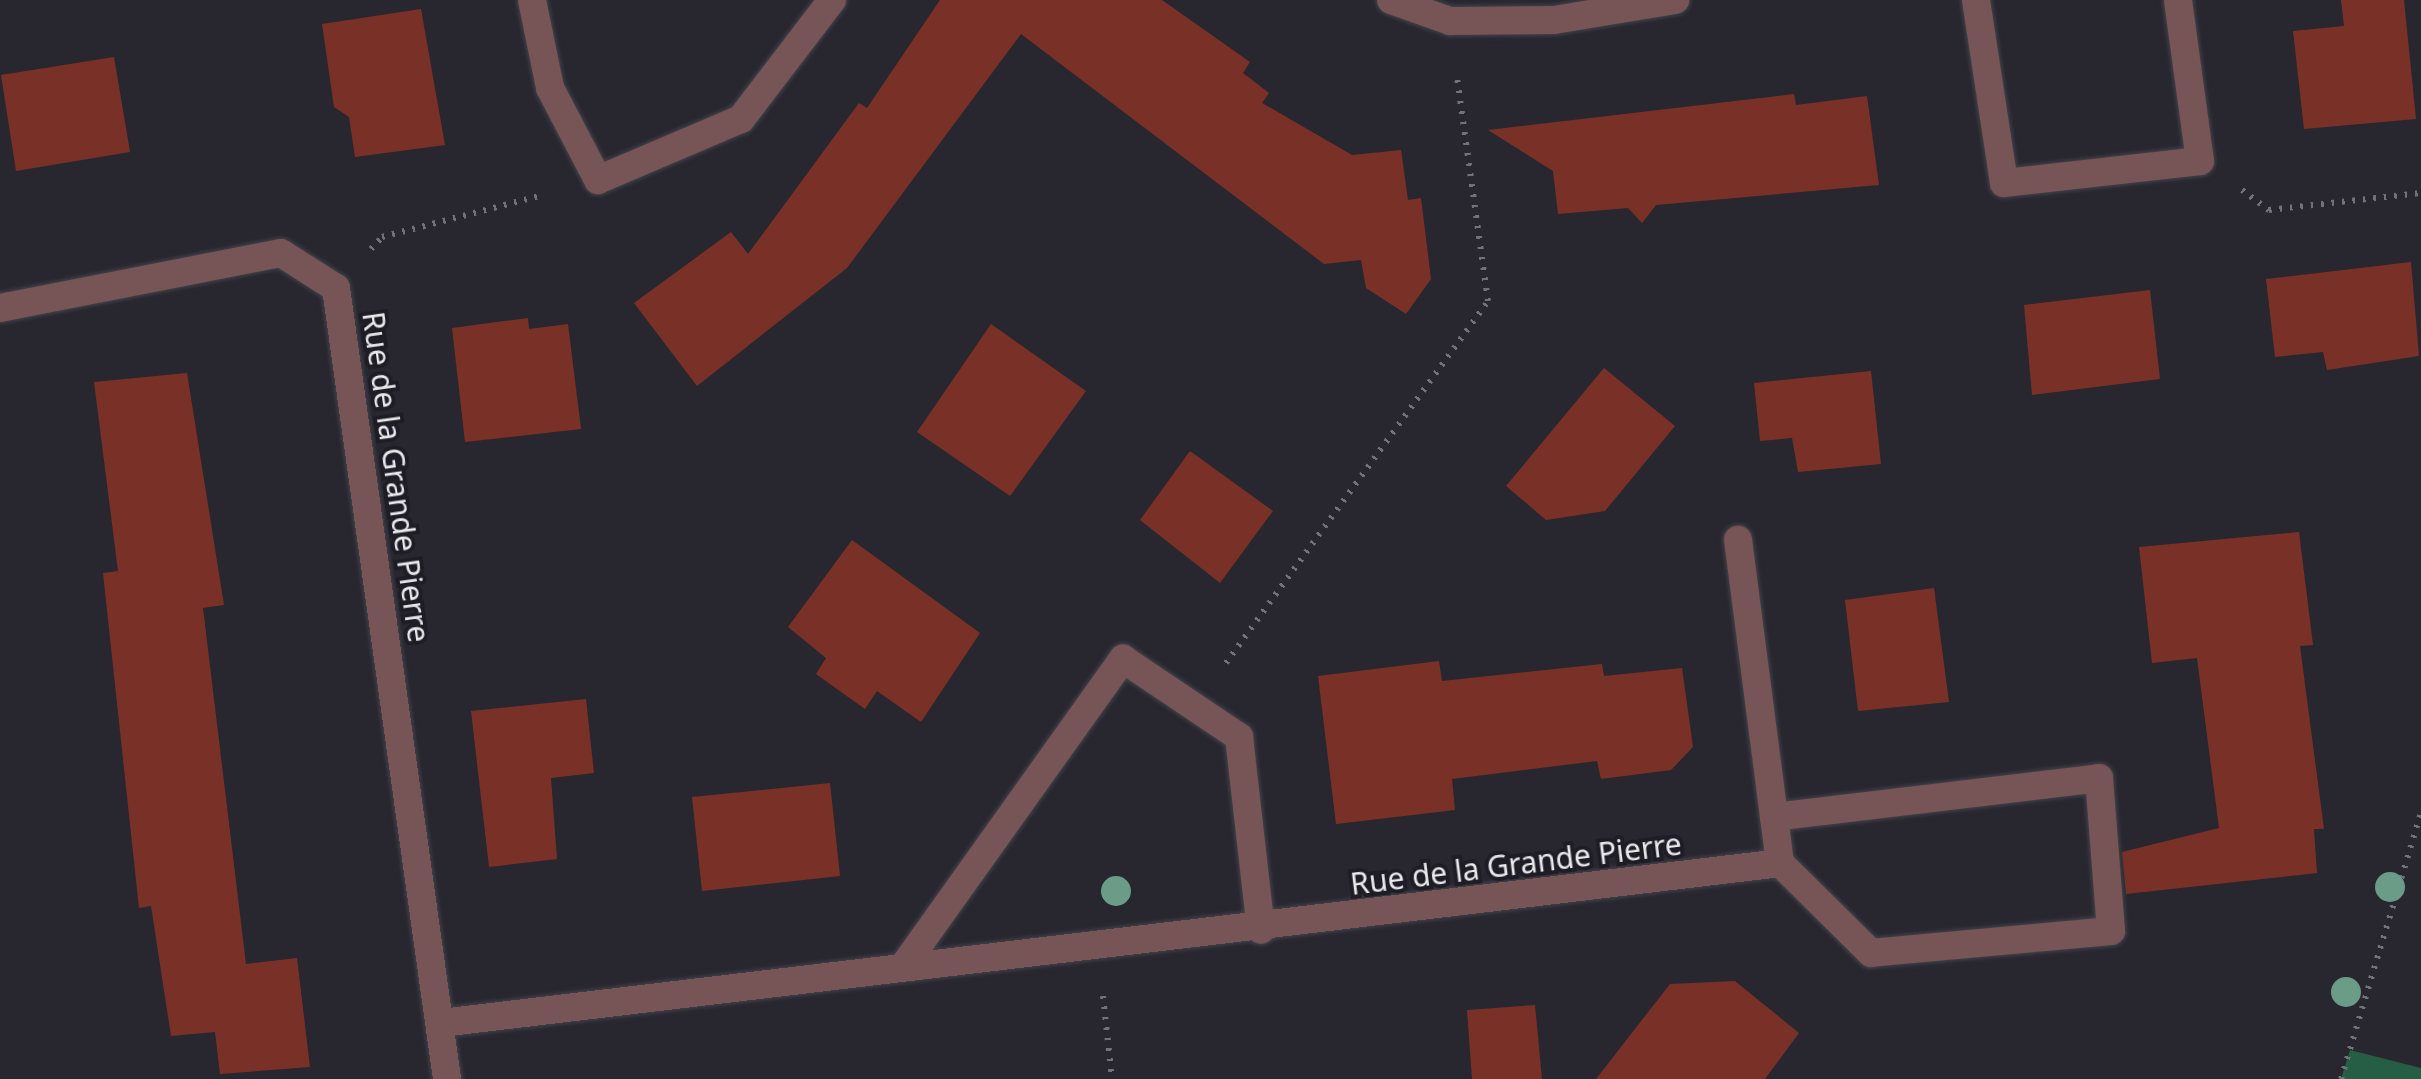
<!DOCTYPE html>
<html>
<head>
<meta charset="utf-8">
<style>
  body { margin:0 }
  #map { position:relative; width:2421px; height:1079px; overflow:hidden; background:#28272f; font-family:"Noto Sans",sans-serif }
  div>[style] { position:absolute }
  .green>* { inset:0; background:#255d45 }
  .building>* { inset:0; background:#793127 }
  .path>* { height:6px; margin-top:-3px; transform-origin:0; background:repeating-linear-gradient(90deg,#737279 0 2.5px,transparent 0 10.5px) }
  .roads { filter:drop-shadow(0 0 2px #43424a) drop-shadow(0 0 2px #43424a) }
  .minor>* { height:28px; margin:-14px; padding:0 14px; transform-origin:14px; border-radius:14px; background:#775455 }
  .trees>* { width:30px; height:30px; margin:-15px; border-radius:50%; background:#6a9c88 }
  span { translate:-50% -50%; white-space:nowrap; text-align:center; line-height:1.15; -webkit-text-stroke:8px #1e1d25; paint-order:stroke }
  .street-label { font-size:30px; color:#e9e8ed }
</style>
</head>
<body>
<div id="map">
  <div class="green">
    <div style="clip-path:polygon(2350px 1050px,2421px 1068px,2421px 1079px,2341px 1079px)"></div>
  </div>
  <div class="building">
    <div style="clip-path:polygon(940px 0,1162px 0,1250px 62px,1243px 73px,1269px 93px,1262px 103px,1352px 155px,1401px 150px,1408px 200px,1421px 198px,1431px 279px,1406px 314px,1366px 288px,1361px 260px,1324px 264px,1021px 34px,847px 268px,697px 386px,634px 303px,731px 232px,748px 254px,859px 103px,867px 108px)"></div>
    <div style="clip-path:polygon(2341px 0,2404px 0,2416px 119px,2304px 129px,2293px 31px,2344px 26px)"></div>
    <div style="clip-path:polygon(421px 9px,445px 145px,355px 157px,349px 117px,334px 107px,322px 24px)"></div>
    <div style="clip-path:polygon(114px 57px,130px 152px,16px 171px,1px 75px)"></div>
    <div style="clip-path:polygon(1794px 94px,1796px 105px,1867px 96px,1879px 185px,1656px 205px,1642px 223px,1628px 208px,1558px 214px,1553px 171px,1488px 130px)"></div>
    <div style="clip-path:polygon(2411px 262px,2419px 356px,2327px 370px,2323px 352px,2275px 357px,2266px 279px)"></div>
    <div style="clip-path:polygon(2150px 290px,2160px 379px,2032px 395px,2024px 305px)"></div>
    <div style="clip-path:polygon(528px 318px,529px 329px,568px 324px,581px 429px,465px 442px,452px 328px)"></div>
    <div style="clip-path:polygon(991px 324px,1086px 391px,1010px 496px,917px 432px)"></div>
    <div style="clip-path:polygon(1604px 368px,1675px 426px,1605px 511px,1546px 520px,1506px 486px)"></div>
    <div style="clip-path:polygon(1871px 371px,1881px 464px,1798px 472px,1792px 438px,1760px 441px,1754px 383px)"></div>
    <div style="clip-path:polygon(187px 373px,224px 605px,203px 608px,246px 964px,297px 958px,310px 1067px,220px 1074px,215px 1032px,171px 1036px,151px 906px,139px 908px,103px 573px,118px 571px,94px 382px)"></div>
    <div style="clip-path:polygon(1190px 451px,1273px 511px,1220px 583px,1140px 520px)"></div>
    <div style="clip-path:polygon(2299px 532px,2313px 645px,2300px 646px,2324px 829px,2314px 829px,2317px 873px,2126px 894px,2122px 852px,2219px 828px,2197px 658px,2152px 663px,2139px 547px)"></div>
    <div style="clip-path:polygon(852px 540px,980px 633px,921px 722px,877px 691px,865px 709px,816px 674px,826px 658px,788px 627px)"></div>
    <div style="clip-path:polygon(1934px 588px,1949px 702px,1858px 711px,1845px 600px)"></div>
    <div style="clip-path:polygon(1439px 661px,1442px 681px,1602px 664px,1604px 676px,1682px 668px,1693px 747px,1671px 770px,1601px 779px,1597px 761px,1452px 779px,1455px 810px,1336px 824px,1318px 676px)"></div>
    <div style="clip-path:polygon(586px 699px,594px 773px,551px 778px,557px 859px,489px 867px,471px 711px)"></div>
    <div style="clip-path:polygon(830px 783px,840px 876px,702px 891px,692px 797px)"></div>
    <div style="clip-path:polygon(1735px 981px,1799px 1033px,1765px 1079px,1596px 1079px,1670px 984px)"></div>
    <div style="clip-path:polygon(1535px 1005px,1542px 1079px,1472px 1079px,1467px 1010px)"></div>
  </div>
  <div class="path">
    <div style="left:2242px;top:190px;width:34px;rotate:37deg"></div>
    <div style="left:2269px;top:210px;width:153px;rotate:-6.4deg"></div>
    <div style="left:371px;top:249px;width:16px;rotate:-47deg"></div>
    <div style="left:382px;top:237px;width:166px;rotate:-14.6deg"></div>
    <div style="left:1226px;top:663px;width:447px;rotate:-54.1deg"></div>
    <div style="left:1488px;top:301px;width:226px;rotate:-97.9deg"></div>
    <div style="left:1103px;top:996px;width:83px;rotate:83.8deg"></div>
    <div style="left:2341px;top:1079px;width:279px;rotate:-73.3deg"></div>
  </div>
  <div class="roads">
    <div class="minor">
      <div style="left:532px;top:0;width:90px;rotate:78.4deg"></div>
      <div style="left:550px;top:88px;width:104px;rotate:62.4deg"></div>
      <div style="left:598px;top:180px;width:155px;rotate:-23.1deg"></div>
      <div style="left:741px;top:119px;width:150px;rotate:-52.6deg"></div>
      <div style="left:1391px;top:0;width:63px;rotate:19.6deg"></div>
      <div style="left:1450px;top:21px;width:104px;rotate:-0.6deg"></div>
      <div style="left:1554px;top:20px;width:123px;rotate:-9.4deg"></div>
      <div style="left:1976px;top:0;width:185px;rotate:81.3deg"></div>
      <div style="left:2004px;top:183px;width:197px;rotate:-6.4deg"></div>
      <div style="left:2200px;top:161px;width:162px;rotate:-97.8deg"></div>
      <div style="left:0;top:308px;width:286px;rotate:-11.1deg"></div>
      <div style="left:281px;top:253px;width:65px;rotate:32.5deg"></div>
      <div style="left:336px;top:288px;width:799px;rotate:82.01deg"></div>
      <div style="left:1774px;top:817px;width:327px;rotate:-6.8deg"></div>
      <div style="left:2099px;top:778px;width:153px;rotate:85.5deg"></div>
      <div style="left:2111px;top:931px;width:241px;rotate:174.8deg"></div>
      <div style="left:1871px;top:953px;width:128px;rotate:-135.3deg"></div>
      <div style="left:903px;top:967px;width:379px;rotate:-54.5deg"></div>
      <div style="left:1123px;top:659px;width:140px;rotate:33.9deg"></div>
      <div style="left:1239px;top:737px;width:194px;rotate:83.5deg"></div>
      <div style="left:441px;top:1023px;width:1349px;rotate:-6.81deg"></div>
      <div style="left:1780px;top:863px;width:326px;rotate:-97.4deg"></div>
    </div>
  </div>
  <div class="trees">
    <div style="left:2390px;top:887px"></div>
    <div style="left:1116px;top:891px"></div>
    <div style="left:2346px;top:992px"></div>
  </div>
  <div class="street-label">
    <span style="left:396px;top:477px;rotate:82deg">Rue de la Grande Pierre</span>
    <span style="left:1516px;top:864px;rotate:-7deg">Rue de la Grande Pierre</span>
  </div>
</div>
</body>
</html>
